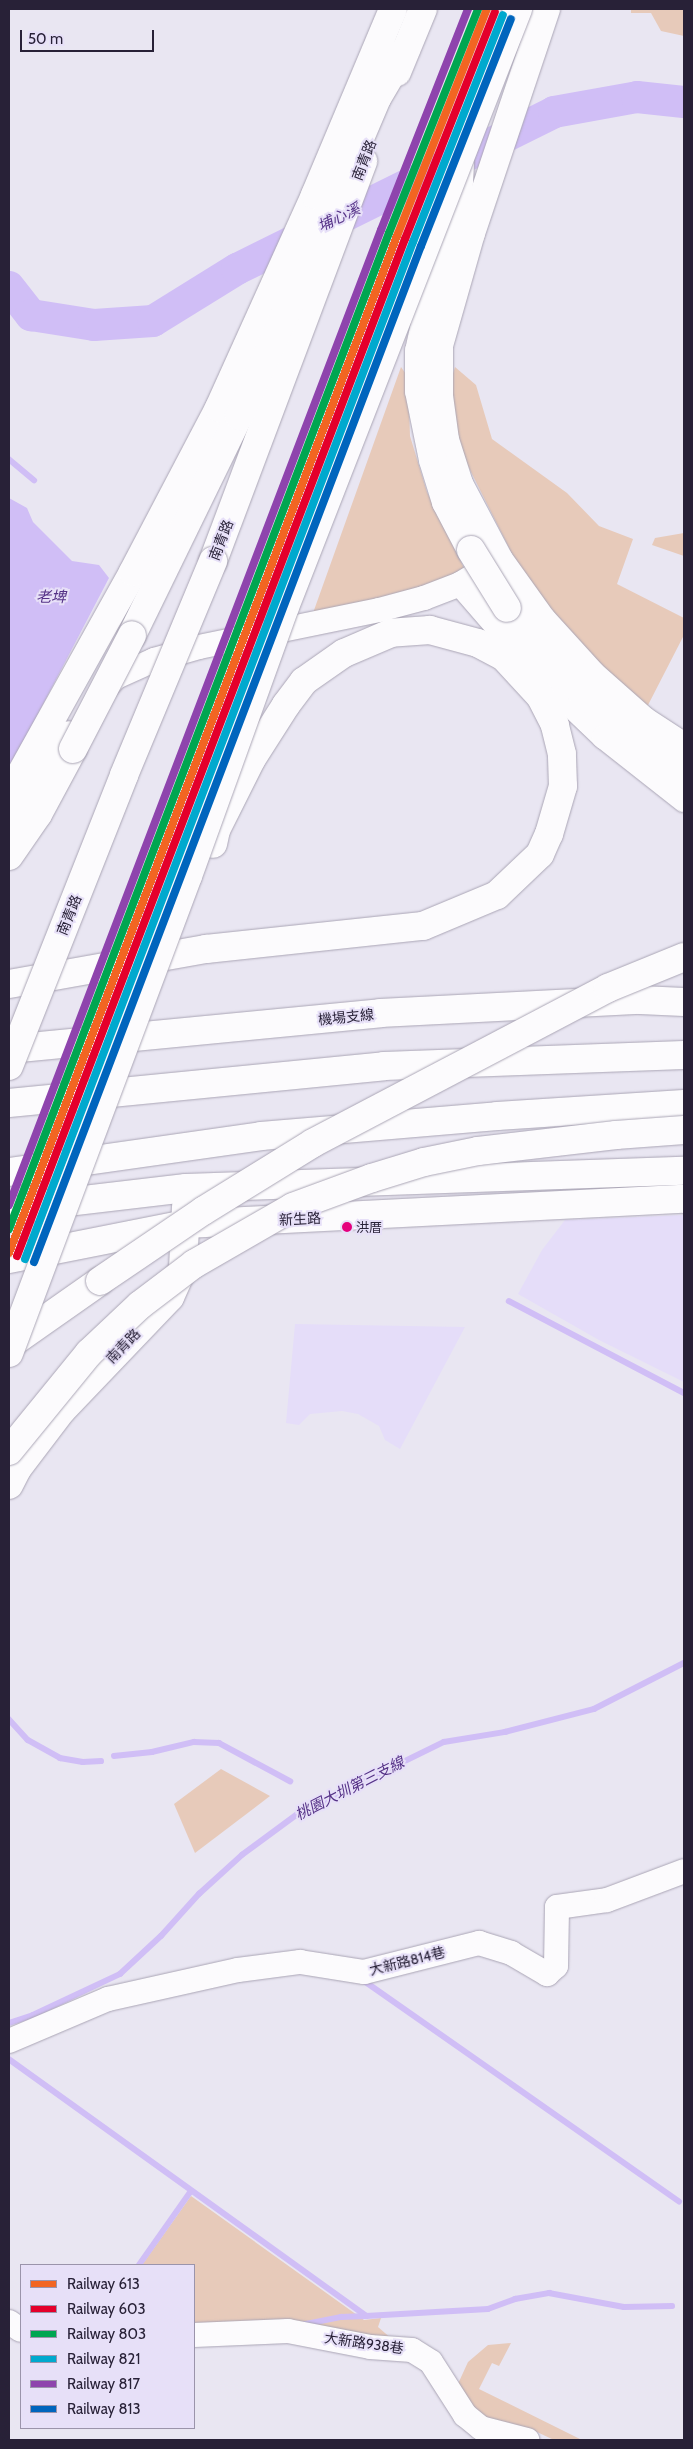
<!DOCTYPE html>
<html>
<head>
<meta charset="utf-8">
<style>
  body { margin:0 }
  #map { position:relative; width:693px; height:2449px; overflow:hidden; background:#e9e6f2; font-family:Cabin,"Noto Sans TC",sans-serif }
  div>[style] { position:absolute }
  .built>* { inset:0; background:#e5ddf9 }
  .green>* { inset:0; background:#e7caba }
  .water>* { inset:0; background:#d0bef6 }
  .stream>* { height:5.5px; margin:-2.75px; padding:0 2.75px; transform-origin:2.75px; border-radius:2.75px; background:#d0bef6 }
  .river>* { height:32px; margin:-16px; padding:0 16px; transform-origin:16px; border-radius:16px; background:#d0bef6 }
  .roads { filter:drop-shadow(0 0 1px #aaa5b5) drop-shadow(0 0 1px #aaa5b5) }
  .minor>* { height:24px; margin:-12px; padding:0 12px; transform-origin:12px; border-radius:12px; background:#fcfbfd }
  .major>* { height:28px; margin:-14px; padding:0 14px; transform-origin:14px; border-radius:14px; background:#fcfbfd }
  .highway>* { height:28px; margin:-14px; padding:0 14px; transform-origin:14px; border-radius:14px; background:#fcfbfd }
  .bridges { filter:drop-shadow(0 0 1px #aaa5b5) drop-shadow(0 0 1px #aaa5b5) }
  .major-bridge>* { height:28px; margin:-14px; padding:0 14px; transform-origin:14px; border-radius:14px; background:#fcfbfd }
  .highway-bridge>* { height:28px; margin:-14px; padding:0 14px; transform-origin:14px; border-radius:14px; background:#fcfbfd }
  .rail-1>* { height:8px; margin:-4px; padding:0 4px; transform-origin:4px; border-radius:4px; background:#f26522 }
  .rail-2>* { height:8px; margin:-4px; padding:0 4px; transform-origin:4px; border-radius:4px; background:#e4002b }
  .rail-3>* { height:8px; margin:-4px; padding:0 4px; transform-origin:4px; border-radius:4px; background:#00a651 }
  .rail-4>* { height:8px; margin:-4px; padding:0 4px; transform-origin:4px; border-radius:4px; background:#00a9ce }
  .rail-5>* { height:8px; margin:-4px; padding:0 4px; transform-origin:4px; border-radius:4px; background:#8e44ad }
  .rail-6>* { height:8px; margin:-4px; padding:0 4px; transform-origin:4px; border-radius:4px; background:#0065bd }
  .dots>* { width:14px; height:14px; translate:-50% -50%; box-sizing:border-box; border:2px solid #e7e0f8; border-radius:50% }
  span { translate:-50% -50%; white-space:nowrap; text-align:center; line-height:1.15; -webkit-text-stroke:4px #e7e0f8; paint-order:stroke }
  .bus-label { font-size:13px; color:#282137 }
  .left { translate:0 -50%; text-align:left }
  .street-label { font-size:14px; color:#282137 }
  .water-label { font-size:15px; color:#553287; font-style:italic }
  .frame { position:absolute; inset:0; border:10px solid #282137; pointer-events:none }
  .legend { position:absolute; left:20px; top:2264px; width:175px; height:165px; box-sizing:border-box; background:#e7e0f8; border:1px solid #9b94ab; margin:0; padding:6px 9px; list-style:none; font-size:15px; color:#282137 }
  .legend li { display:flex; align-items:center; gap:10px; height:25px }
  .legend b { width:25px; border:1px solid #9b94ab }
  .scale { position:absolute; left:20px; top:30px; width:134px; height:22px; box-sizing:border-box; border:2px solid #282137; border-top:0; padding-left:6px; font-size:15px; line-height:18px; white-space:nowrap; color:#282137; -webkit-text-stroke:4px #e7e0f8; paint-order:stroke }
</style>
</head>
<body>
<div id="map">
  <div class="built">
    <div style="clip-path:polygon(684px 1215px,684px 1382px,599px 1340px,518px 1294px,542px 1250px,565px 1220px)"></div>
    <div style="clip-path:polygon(295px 1324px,465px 1327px,400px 1449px,385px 1440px,379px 1426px,358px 1414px,342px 1411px,310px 1414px,299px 1425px,286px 1423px)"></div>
  </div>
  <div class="green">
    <div style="clip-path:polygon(631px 9px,684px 9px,684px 36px,661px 31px,651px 13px,631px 13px)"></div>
    <div style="clip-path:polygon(401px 367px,408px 377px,410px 436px,427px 492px,465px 570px,436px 587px,313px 613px)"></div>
    <div style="clip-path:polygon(455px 367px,476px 385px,492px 439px,567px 493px,599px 526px,633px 539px,617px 584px,684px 618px,684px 635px,646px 709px,593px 663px,550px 614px,515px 560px,462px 454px,449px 386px)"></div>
    <div style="clip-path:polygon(684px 533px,684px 556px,652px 545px,655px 538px)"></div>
    <div style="clip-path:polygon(221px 1769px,270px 1796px,195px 1853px,174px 1804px)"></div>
    <div style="clip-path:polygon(191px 2196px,364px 2320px,381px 2318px,378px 2327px,392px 2339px,194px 2325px,194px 2265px,142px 2265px)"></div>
    <div style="clip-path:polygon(511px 2343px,499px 2366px,492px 2363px,479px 2389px,580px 2439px,579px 2440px,554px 2440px,537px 2432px,494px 2422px,474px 2413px,457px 2386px,468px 2362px,488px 2345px)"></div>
  </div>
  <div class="water">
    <div style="clip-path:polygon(9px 498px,27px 508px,33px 522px,72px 561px,99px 565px,109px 578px,26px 737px,9px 766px)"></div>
  </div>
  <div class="stream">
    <div style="left:9px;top:459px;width:33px;rotate:40deg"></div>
    <div style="left:509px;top:1301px;width:198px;rotate:27.7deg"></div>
    <div style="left:9px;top:1719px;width:28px;rotate:48deg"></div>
    <div style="left:28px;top:1740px;width:37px;rotate:29deg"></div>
    <div style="left:60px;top:1758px;width:23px;rotate:10deg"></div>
    <div style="left:83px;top:1762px;width:18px;rotate:-3deg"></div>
    <div style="left:114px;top:1756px;width:38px;rotate:-6deg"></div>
    <div style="left:152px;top:1752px;width:43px;rotate:-13.4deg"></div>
    <div style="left:194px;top:1742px;width:25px;rotate:2deg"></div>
    <div style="left:219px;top:1743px;width:81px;rotate:28.2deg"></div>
    <div style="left:363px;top:1980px;width:386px;rotate:35deg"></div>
    <div style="left:9px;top:2023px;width:25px;rotate:-18deg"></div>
    <div style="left:33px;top:2015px;width:96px;rotate:-25.2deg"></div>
    <div style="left:120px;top:1974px;width:56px;rotate:-42.8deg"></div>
    <div style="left:161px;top:1936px;width:57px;rotate:-47.9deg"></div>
    <div style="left:199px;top:1894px;width:58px;rotate:-42.2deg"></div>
    <div style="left:242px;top:1855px;width:71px;rotate:-36.4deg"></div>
    <div style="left:299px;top:1813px;width:161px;rotate:-26.1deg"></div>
    <div style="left:444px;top:1742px;width:62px;rotate:-9.3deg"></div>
    <div style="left:505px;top:1732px;width:92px;rotate:-14.5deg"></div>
    <div style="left:594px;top:1709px;width:101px;rotate:-27.1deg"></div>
    <div style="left:9px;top:2059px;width:440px;rotate:35.7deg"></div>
    <div style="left:366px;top:2316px;width:122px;rotate:-3.3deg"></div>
    <div style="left:488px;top:2309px;width:29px;rotate:-20deg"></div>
    <div style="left:515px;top:2299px;width:35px;rotate:-10deg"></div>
    <div style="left:549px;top:2293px;width:76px;rotate:10.6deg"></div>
    <div style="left:624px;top:2307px;width:48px;rotate:-1.2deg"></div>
    <div style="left:139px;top:2265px;width:90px;rotate:-54.9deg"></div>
    <div style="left:301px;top:2325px;width:41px;rotate:-11.3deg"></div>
    <div style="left:341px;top:2317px;width:25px;rotate:-2deg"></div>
  </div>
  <div class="river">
    <div style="left:9px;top:287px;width:36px;rotate:52deg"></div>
    <div style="left:31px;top:315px;width:64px;rotate:9deg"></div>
    <div style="left:94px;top:325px;width:59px;rotate:-3.9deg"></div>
    <div style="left:153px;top:321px;width:99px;rotate:-31.8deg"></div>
    <div style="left:237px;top:269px;width:354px;rotate:-26.3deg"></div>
    <div style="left:554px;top:112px;width:84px;rotate:-10.2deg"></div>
    <div style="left:637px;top:97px;width:47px;rotate:6.1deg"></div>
  </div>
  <div class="roads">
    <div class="minor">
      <div style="left:460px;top:584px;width:118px;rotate:49.1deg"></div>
      <div style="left:537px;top:673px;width:93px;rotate:43.7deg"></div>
      <div style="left:604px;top:737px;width:102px;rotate:38.2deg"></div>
      <div style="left:104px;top:689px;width:17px;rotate:-45deg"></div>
      <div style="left:116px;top:677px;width:42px;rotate:-24.1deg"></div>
      <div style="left:154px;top:660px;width:47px;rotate:-16.1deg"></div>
      <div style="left:199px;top:647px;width:184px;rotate:-11.6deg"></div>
      <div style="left:379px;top:610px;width:47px;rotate:-14.9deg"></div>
      <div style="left:424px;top:598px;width:39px;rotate:-21deg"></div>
      <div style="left:460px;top:584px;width:44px;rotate:-31.2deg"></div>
      <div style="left:9px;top:823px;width:108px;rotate:-56.3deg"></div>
      <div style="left:9px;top:2041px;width:108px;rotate:-23deg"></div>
      <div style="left:108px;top:1999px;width:133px;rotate:-12.6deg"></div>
      <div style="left:238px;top:1970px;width:63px;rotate:-7.4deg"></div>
      <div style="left:300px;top:1962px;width:65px;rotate:8.9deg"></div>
      <div style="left:364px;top:1972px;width:119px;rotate:-14.2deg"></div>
      <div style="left:479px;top:1943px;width:34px;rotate:17deg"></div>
      <div style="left:511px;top:1953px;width:42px;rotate:30.3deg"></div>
      <div style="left:547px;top:1974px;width:12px;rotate:-42deg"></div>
      <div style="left:556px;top:1966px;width:59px;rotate:-89deg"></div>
      <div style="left:557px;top:1907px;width:50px;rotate:-8deg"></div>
      <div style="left:607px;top:1900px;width:82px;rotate:-20.6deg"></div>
      <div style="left:9px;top:2322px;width:14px;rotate:34deg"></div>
      <div style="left:194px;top:2335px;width:94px;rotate:-2.4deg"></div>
      <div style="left:288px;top:2331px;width:84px;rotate:11deg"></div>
      <div style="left:370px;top:2347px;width:42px;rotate:4.1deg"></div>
      <div style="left:412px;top:2350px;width:22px;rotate:32deg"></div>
      <div style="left:431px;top:2362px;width:63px;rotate:57.3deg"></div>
      <div style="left:465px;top:2415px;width:21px;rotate:39deg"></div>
      <div style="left:481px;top:2428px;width:48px;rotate:14.6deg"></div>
    </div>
    <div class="major">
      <div style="left:546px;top:9px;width:236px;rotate:108.5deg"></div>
      <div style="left:471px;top:233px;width:116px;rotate:105.9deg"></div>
      <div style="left:439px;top:345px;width:51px;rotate:90deg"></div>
      <div style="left:439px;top:396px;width:44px;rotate:82.2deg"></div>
      <div style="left:445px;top:440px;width:46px;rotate:72.3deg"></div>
      <div style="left:459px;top:484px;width:86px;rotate:62.2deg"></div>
      <div style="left:499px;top:560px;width:74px;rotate:54.4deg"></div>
      <div style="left:542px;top:620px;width:74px;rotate:47.7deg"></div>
      <div style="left:592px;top:675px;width:69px;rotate:41.5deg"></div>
      <div style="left:644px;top:721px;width:48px;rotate:33deg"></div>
      <div style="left:397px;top:72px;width:68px;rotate:-67.6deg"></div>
      <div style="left:213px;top:561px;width:427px;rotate:-69.4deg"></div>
      <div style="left:9px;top:795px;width:255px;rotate:-60.9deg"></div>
      <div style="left:133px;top:572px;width:185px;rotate:-62.3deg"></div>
      <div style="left:219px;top:408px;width:234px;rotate:-65.7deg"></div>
      <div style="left:315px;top:195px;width:202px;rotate:-67.2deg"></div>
      <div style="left:9px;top:1212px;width:42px;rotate:-11deg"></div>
      <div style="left:50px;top:1204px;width:137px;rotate:-6.7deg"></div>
      <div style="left:186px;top:1188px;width:498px;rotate:-2deg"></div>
      <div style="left:9px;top:1259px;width:180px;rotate:-11.2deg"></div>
      <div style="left:186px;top:1224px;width:499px;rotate:-2.9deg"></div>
      <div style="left:9px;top:1485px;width:18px;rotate:-63deg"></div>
      <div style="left:17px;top:1469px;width:74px;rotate:-52.7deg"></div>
      <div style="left:62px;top:1410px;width:156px;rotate:-46.3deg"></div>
      <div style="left:170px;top:1297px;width:32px;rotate:-66deg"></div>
      <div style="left:183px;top:1268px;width:61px;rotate:-87.2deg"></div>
    </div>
    <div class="highway">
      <div style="left:460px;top:164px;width:55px;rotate:93.1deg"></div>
      <div style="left:457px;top:219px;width:100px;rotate:107.5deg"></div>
      <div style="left:427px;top:314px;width:38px;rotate:102deg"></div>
      <div style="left:419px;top:351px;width:40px;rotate:90deg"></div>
      <div style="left:419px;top:391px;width:70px;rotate:78.5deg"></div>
      <div style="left:433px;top:460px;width:44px;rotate:72.8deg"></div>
      <div style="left:446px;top:502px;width:54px;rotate:62.5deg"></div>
      <div style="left:507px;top:608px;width:106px;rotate:48.8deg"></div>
      <div style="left:577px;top:688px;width:95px;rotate:40.7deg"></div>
      <div style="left:649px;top:750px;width:42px;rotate:33.3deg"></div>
      <div style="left:132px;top:635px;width:244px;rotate:-64deg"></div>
      <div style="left:239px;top:416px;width:109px;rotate:-65.6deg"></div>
      <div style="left:284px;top:317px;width:238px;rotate:-67deg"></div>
      <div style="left:377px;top:98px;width:57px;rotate:-59.4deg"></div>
      <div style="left:9px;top:856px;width:51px;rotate:-55.4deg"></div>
      <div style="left:38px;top:814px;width:74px;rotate:-61.7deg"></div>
      <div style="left:9px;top:984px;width:200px;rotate:-10.1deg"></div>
      <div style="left:206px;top:949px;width:218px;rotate:-6.1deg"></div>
      <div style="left:423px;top:926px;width:80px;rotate:-22.7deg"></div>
      <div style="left:497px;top:895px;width:59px;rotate:-43.6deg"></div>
      <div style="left:540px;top:854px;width:22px;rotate:-66deg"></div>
      <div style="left:549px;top:834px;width:50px;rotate:-73.7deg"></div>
      <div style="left:563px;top:786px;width:32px;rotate:-92deg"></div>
      <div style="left:562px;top:754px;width:30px;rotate:-104deg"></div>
      <div style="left:555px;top:725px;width:33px;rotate:-117deg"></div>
      <div style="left:540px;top:696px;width:53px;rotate:-132.7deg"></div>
      <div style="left:504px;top:657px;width:30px;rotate:-152deg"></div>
      <div style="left:478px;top:643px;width:50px;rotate:-164.8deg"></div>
      <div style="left:430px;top:630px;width:39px;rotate:176deg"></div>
      <div style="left:391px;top:633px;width:51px;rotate:156.9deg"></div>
      <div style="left:344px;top:653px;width:49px;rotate:145deg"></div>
      <div style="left:304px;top:681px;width:30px;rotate:127deg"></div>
      <div style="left:286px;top:705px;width:65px;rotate:122.5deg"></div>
      <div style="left:251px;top:760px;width:78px;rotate:116.6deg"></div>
      <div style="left:216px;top:830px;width:14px;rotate:102deg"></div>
      <div style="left:9px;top:1049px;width:373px;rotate:-5.5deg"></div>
      <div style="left:380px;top:1013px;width:260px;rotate:-2.9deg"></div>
      <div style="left:640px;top:1000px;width:44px;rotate:2.6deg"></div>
      <div style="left:9px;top:1103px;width:377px;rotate:-5.6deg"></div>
      <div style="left:384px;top:1066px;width:300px;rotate:-2.1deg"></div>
      <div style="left:9px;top:1172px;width:255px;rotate:-8.1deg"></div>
      <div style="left:261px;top:1136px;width:237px;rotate:-4.8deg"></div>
      <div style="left:497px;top:1116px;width:187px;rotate:-3.7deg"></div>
      <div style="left:9px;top:1345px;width:111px;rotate:-35.1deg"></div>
    </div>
  </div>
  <div class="bridges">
    <div class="major-bridge">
      <div style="left:9px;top:1066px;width:313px;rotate:-68.4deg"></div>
      <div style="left:124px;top:775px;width:232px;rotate:-67.4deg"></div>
      <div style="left:9px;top:1353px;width:509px;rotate:-69.43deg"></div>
      <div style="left:188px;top:876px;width:286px;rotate:-70.2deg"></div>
      <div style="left:285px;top:607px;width:642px;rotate:-68.71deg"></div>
    </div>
    <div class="highway-bridge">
      <div style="left:471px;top:550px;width:68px;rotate:58.2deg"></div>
      <div style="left:73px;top:749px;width:128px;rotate:-62.6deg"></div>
      <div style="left:100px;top:1281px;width:125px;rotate:-34.2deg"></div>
      <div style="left:203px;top:1211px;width:129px;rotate:-31.7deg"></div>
      <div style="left:313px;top:1143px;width:333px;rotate:-27.7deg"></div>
      <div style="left:608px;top:988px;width:82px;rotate:-22.2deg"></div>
      <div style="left:9px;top:1451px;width:127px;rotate:-50.8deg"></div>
      <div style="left:89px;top:1353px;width:70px;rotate:-43.3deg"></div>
      <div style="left:140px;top:1305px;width:68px;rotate:-37.2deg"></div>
      <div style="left:194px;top:1264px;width:114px;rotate:-29.9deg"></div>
      <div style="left:293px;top:1207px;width:84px;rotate:-20.2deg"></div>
      <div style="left:372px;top:1178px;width:54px;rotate:-17.1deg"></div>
      <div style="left:424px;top:1162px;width:55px;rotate:-11.5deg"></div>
      <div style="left:478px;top:1151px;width:139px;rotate:-6.6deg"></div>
      <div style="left:616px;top:1135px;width:68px;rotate:-4.2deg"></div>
    </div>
  </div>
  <div class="rail-1">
    <div style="left:9px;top:1253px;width:1089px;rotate:-69.12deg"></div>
    <div style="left:397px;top:236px;width:244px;rotate:-68.4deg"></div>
  </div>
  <div class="rail-2">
    <div style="left:17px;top:1256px;width:1089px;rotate:-69.12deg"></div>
    <div style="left:405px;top:239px;width:244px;rotate:-68.4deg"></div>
  </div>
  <div class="rail-3">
    <div style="left:9px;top:1229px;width:1066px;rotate:-69.12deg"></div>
    <div style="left:389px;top:233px;width:241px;rotate:-68.3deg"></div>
  </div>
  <div class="rail-4">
    <div style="left:25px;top:1259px;width:1089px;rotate:-69.12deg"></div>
    <div style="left:413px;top:242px;width:244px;rotate:-68.4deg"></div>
  </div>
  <div class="rail-5">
    <div style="left:9px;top:1205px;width:1044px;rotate:-69.12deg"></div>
    <div style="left:381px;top:230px;width:238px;rotate:-68.5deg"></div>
  </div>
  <div class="rail-6">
    <div style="left:34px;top:1262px;width:1087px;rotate:-69.15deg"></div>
    <div style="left:421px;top:246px;width:244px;rotate:-68.4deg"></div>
  </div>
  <div class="dots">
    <div style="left:347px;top:1227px;background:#e5007d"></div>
  </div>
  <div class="bus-label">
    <span class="left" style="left:356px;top:1227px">洪厝</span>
  </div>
  <div class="street-label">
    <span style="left:364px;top:160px;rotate:-69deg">南青路</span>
    <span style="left:221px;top:540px;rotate:-69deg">南青路</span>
    <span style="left:69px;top:915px;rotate:-68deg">南青路</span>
    <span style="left:346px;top:1017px;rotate:-6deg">機場支線</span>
    <span style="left:300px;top:1219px;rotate:-3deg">新生路</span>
    <span style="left:123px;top:1346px;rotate:-46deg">南青路</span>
    <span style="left:407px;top:1961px;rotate:-14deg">大新路814巷</span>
    <span style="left:364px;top:2343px;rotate:8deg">大新路938巷</span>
  </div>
  <div class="water-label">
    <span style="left:339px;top:218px;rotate:-26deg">埔心溪</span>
    <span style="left:51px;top:598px">老埤</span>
    <span style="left:350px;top:1789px;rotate:-27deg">桃園大圳第三支線</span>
  </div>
  <div class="frame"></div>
  <ul class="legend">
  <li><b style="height:6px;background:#f26522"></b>Railway 613</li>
  <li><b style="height:6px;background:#e4002b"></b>Railway 603</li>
  <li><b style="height:6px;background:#00a651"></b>Railway 803</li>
  <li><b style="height:6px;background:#00a9ce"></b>Railway 821</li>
  <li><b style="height:6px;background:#8e44ad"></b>Railway 817</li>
  <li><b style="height:6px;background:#0065bd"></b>Railway 813</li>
  </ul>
  <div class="scale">50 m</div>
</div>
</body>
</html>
